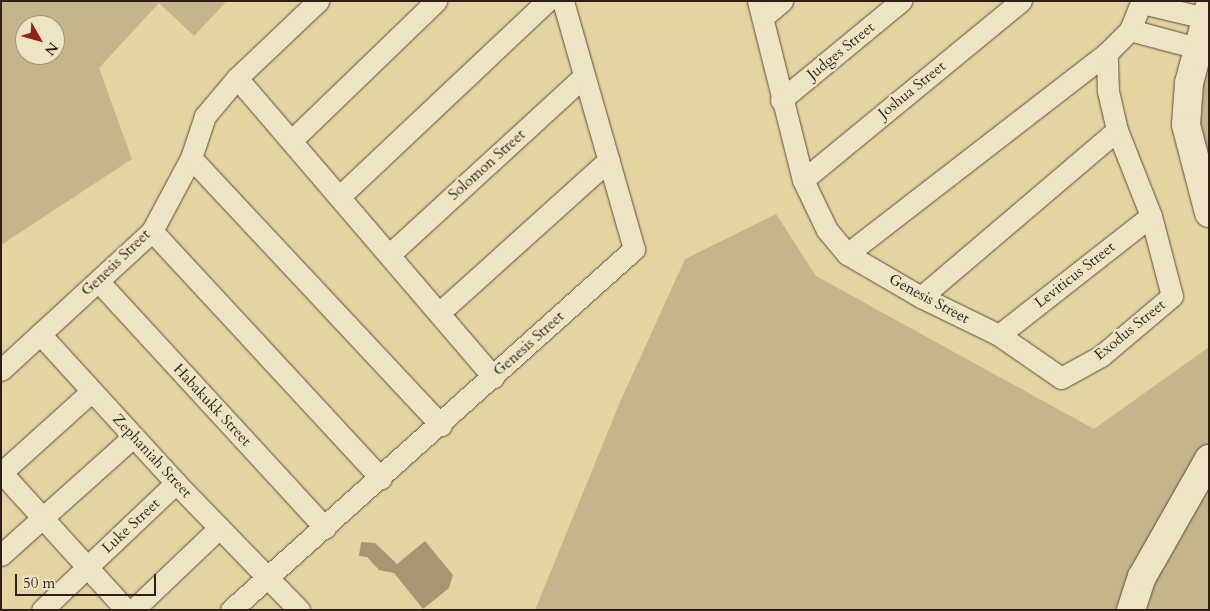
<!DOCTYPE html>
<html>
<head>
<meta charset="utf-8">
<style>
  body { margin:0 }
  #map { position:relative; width:1210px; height:611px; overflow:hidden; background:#e3d5a2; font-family:Cardo,serif }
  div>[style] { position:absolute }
  .green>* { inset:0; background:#c4b68b }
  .water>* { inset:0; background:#a69773 }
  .roads { filter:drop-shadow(0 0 1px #5c4c3b) drop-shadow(0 0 1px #5c4c3b) }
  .minor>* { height:21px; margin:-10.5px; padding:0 10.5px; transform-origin:10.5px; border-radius:10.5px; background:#ede4c3 }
  .tertiary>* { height:28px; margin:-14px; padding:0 14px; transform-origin:14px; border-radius:14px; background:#ede4c3 }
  span { translate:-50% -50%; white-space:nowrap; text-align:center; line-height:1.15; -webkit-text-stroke:5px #ede4c3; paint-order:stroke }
  .street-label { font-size:15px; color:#2f1f19 }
  .frame { position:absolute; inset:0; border:2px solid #2f1f19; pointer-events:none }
  .north { position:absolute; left:15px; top:15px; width:50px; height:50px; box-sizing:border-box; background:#ede4c3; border:1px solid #a1957f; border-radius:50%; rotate:128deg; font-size:14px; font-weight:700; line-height:20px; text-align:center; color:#2f1f19 }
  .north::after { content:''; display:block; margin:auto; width:18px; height:22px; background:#8f2418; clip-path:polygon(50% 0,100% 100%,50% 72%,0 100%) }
  .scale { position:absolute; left:15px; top:574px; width:141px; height:22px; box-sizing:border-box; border:2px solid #2f1f19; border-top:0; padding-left:6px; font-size:15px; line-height:18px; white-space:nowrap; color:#2f1f19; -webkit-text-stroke:4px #ede4c3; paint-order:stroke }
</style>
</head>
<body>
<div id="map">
  <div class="green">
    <div style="clip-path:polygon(evenodd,1px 1px,227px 1px,194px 36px,159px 3px,99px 68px,132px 159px,1px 245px,1px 1px,25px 25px,55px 25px,55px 55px,25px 55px,25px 25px)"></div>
    <div style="clip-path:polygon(1209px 49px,1209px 168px,1194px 110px)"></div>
    <div style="clip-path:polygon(776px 214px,816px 276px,1094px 429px,1209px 347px,1209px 610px,535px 610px,620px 402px,685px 259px)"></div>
  </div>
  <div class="water">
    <div style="clip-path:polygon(425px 541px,453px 575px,449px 588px,423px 609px,394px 573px,379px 570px,367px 557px,359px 556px,361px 542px,375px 543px,397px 564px)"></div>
  </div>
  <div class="roads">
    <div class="minor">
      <div style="left:758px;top:1px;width:185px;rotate:75.9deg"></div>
      <div style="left:803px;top:180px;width:55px;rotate:64.4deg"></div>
      <div style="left:827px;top:230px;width:31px;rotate:50deg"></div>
      <div style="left:847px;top:254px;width:86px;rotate:30.2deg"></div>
      <div style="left:921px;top:297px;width:87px;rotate:26deg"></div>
      <div style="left:999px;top:335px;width:75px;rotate:34.7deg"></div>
      <div style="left:1061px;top:378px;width:46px;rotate:-28.8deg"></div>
      <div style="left:1101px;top:356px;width:93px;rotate:-40.2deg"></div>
      <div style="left:1172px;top:296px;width:83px;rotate:-104.7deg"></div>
      <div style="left:1151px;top:216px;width:92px;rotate:-111.6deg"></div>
      <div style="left:1117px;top:130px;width:40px;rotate:-103deg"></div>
      <div style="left:1108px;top:91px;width:38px;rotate:-92deg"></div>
      <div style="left:1142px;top:3px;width:65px;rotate:13.4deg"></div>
      <div style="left:763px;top:17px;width:25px;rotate:-40deg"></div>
      <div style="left:1130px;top:30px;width:69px;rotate:15deg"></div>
      <div style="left:237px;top:78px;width:394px;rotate:49.4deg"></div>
      <div style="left:781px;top:100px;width:156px;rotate:-39.5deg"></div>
      <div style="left:291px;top:141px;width:202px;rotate:-44deg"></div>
      <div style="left:191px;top:158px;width:366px;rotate:46.9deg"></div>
      <div style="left:803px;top:180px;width:282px;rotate:-39.4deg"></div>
      <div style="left:339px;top:197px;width:286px;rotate:-43.3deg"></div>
      <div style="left:152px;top:231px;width:337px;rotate:47.2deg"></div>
      <div style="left:390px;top:254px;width:263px;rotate:-42.5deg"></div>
      <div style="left:847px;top:254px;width:329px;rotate:-37.7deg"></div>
      <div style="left:1107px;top:53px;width:33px;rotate:-45deg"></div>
      <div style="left:1130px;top:30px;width:31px;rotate:-68deg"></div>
      <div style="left:99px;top:282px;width:334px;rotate:47.4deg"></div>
      <div style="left:921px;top:297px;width:257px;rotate:-40.4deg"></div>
      <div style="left:440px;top:312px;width:227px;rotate:-42deg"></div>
      <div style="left:40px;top:334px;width:202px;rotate:47.6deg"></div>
      <div style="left:176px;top:483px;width:177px;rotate:45.9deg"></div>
      <div style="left:999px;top:335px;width:193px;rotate:-38.1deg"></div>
      <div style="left:1px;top:370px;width:205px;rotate:-42.6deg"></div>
      <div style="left:152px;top:231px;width:83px;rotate:-61.9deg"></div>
      <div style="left:191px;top:158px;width:44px;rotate:-71.6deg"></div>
      <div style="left:205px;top:116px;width:50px;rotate:-49.9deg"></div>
      <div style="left:237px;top:78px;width:112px;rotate:-43.5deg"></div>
      <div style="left:1px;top:472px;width:186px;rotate:47.8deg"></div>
      <div style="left:1px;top:473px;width:121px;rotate:-42deg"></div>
      <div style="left:1px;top:555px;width:177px;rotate:-41.8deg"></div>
      <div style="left:42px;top:610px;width:185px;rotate:-43.5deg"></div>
      <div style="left:133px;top:610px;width:119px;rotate:-43.6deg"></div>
      <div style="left:231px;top:610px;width:541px;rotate:-41.85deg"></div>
      <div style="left:634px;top:249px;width:258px;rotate:-106deg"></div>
    </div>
    <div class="tertiary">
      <div style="left:1209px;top:8px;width:78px;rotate:104.9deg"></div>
      <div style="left:1189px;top:83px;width:42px;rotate:94.1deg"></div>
      <div style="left:1186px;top:125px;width:91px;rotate:75.4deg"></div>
      <div style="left:1131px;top:610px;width:35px;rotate:-72deg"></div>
      <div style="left:1142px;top:577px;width:136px;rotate:-60.4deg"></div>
    </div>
  </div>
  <div class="street-label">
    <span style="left:841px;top:51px;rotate:-39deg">Judges Street</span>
    <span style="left:912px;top:90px;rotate:-39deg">Joshua Street</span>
    <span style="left:487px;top:165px;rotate:-42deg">Solomon Street</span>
    <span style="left:116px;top:263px;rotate:-44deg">Genesis Street</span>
    <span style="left:1075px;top:275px;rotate:-38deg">Leviticus Street</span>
    <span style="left:929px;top:299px;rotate:28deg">Genesis Street</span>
    <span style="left:1130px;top:330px;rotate:-39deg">Exodus Street</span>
    <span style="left:529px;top:344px;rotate:-42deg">Genesis Street</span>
    <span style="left:212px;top:405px;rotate:47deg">Habakukk Street</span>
    <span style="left:152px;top:456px;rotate:47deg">Zephaniah Street</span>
    <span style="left:131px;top:526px;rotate:-43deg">Luke Street</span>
  </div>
  <div class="frame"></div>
  <div class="north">N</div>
  <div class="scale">50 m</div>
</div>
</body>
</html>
